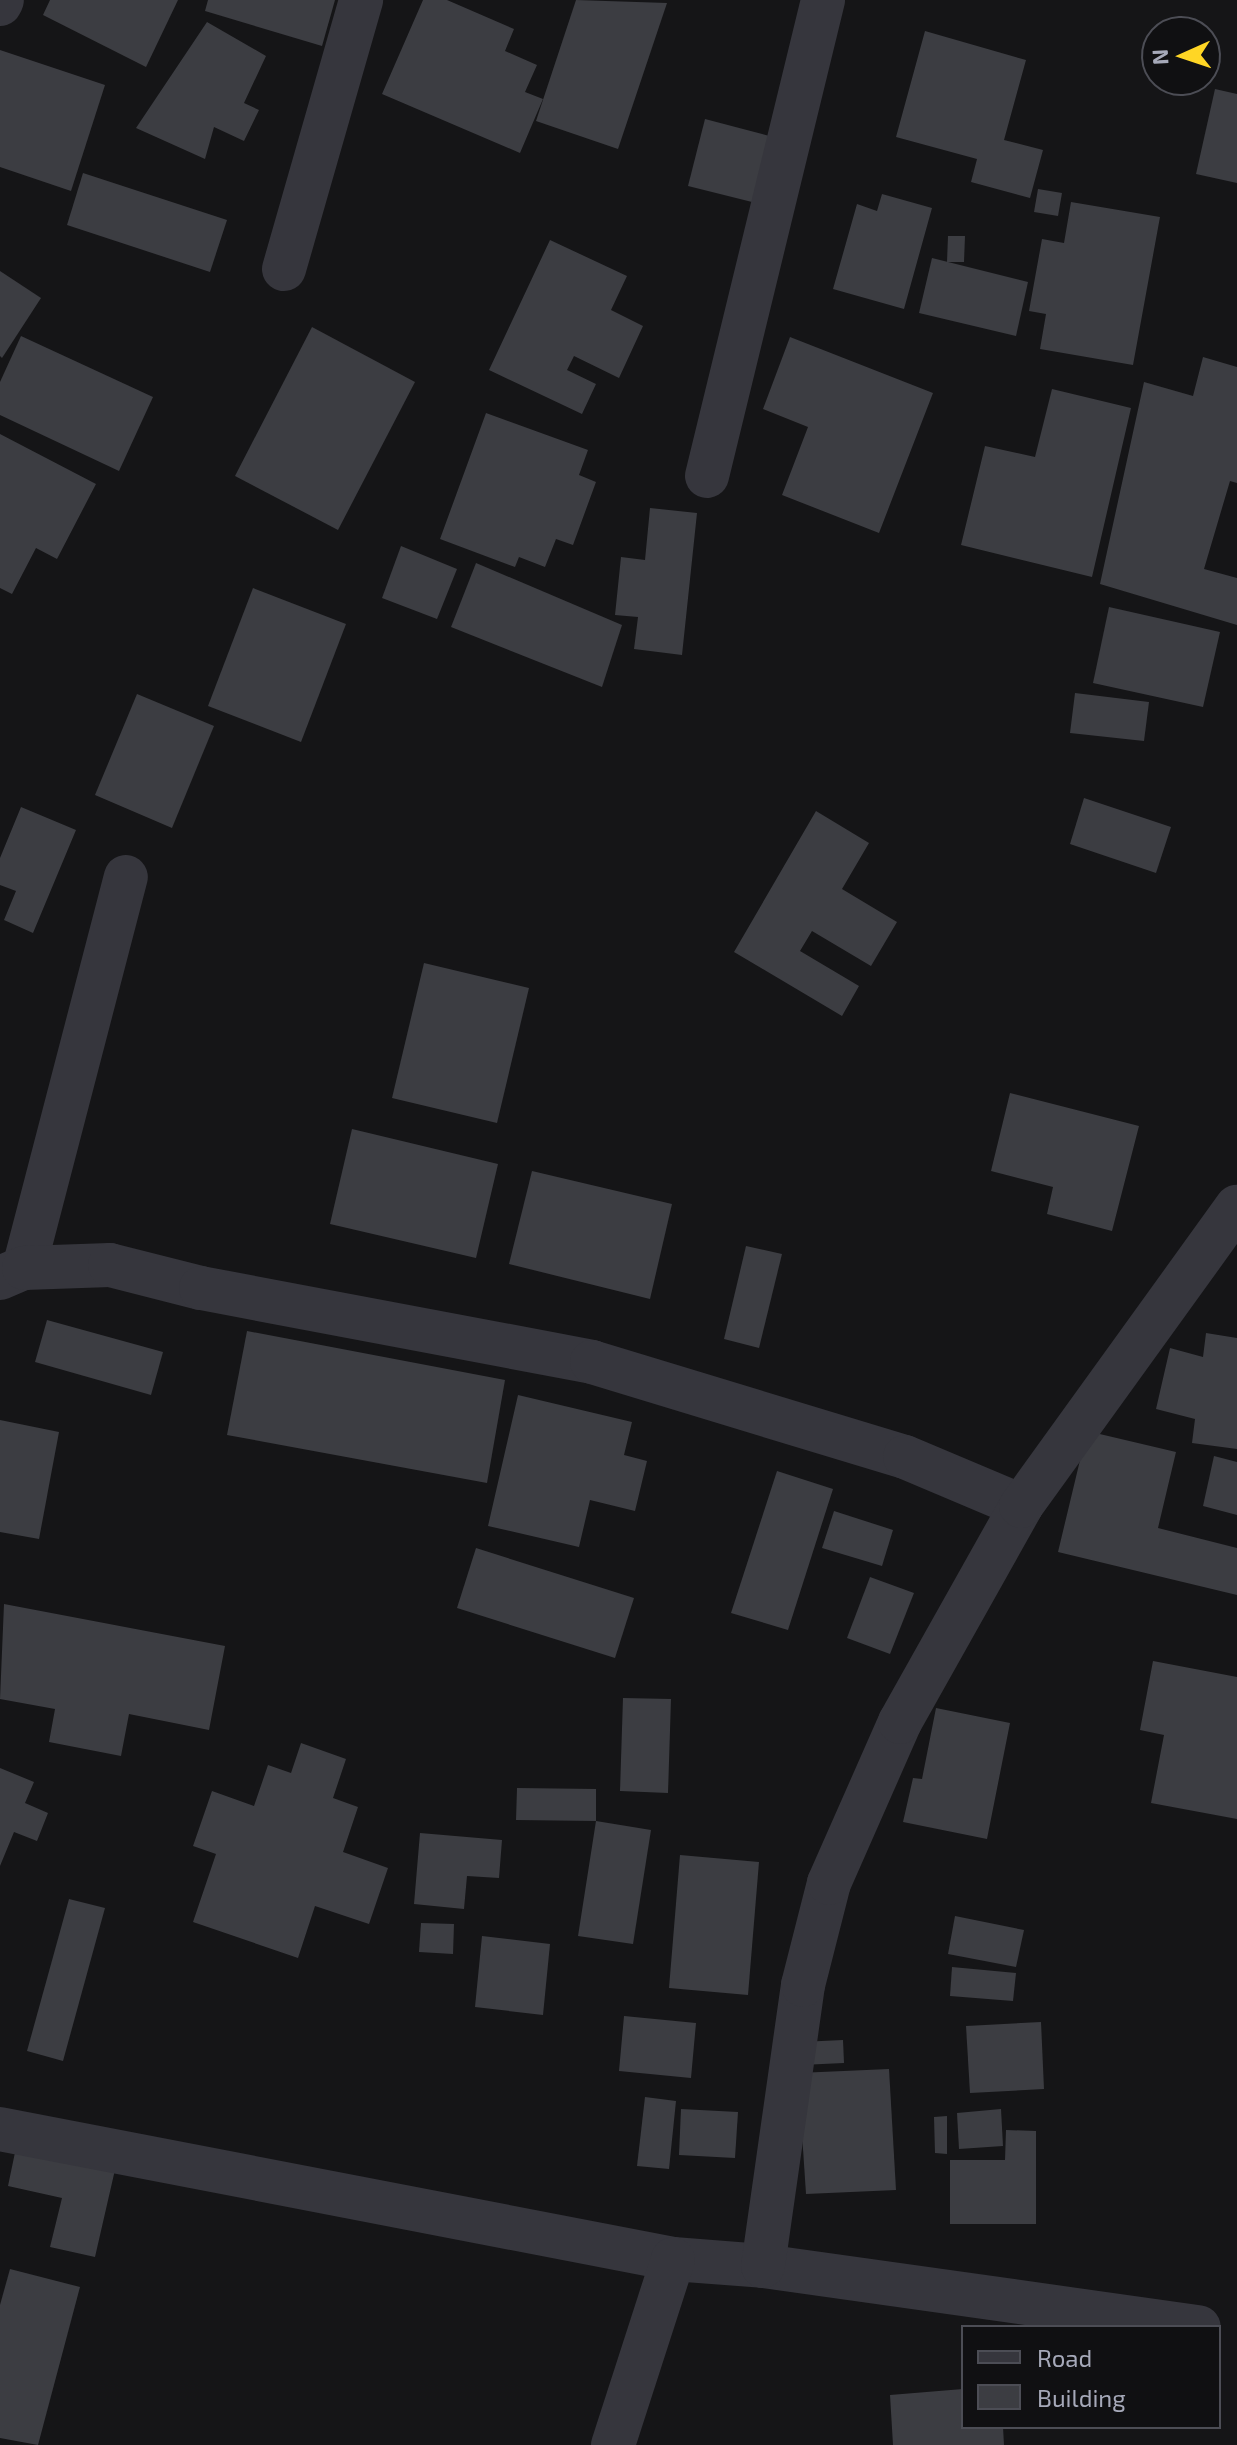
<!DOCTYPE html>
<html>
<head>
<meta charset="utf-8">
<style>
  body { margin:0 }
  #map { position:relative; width:1237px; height:2445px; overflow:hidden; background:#151517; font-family:"Exo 2",sans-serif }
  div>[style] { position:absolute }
  .building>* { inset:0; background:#3c3d42 }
  .minor>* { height:44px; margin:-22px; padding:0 22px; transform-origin:22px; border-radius:22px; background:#36363d }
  span { translate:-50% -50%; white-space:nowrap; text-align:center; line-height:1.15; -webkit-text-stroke:8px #101012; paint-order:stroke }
  .legend { position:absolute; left:961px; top:2325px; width:260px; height:104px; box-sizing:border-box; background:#101012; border:2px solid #4c4d55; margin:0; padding:10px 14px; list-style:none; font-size:24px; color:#a6a9b9 }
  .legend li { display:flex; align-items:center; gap:16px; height:40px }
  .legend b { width:40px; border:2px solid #4c4d55 }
  .north { position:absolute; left:1141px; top:16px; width:80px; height:80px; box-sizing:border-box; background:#101012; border:2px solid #4c4d55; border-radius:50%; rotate:267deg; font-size:22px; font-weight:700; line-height:32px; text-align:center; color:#a6a9b9 }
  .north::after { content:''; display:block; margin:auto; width:28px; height:36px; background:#ffd625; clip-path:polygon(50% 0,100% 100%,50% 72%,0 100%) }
</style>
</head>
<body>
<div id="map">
  <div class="building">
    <div style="clip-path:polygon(50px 0,178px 0,146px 67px,43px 15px)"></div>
    <div style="clip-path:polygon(208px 0,335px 0,322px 46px,205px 11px)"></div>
    <div style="clip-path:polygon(423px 0,447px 0,514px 29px,505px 51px,537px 65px,525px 92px,543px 99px,520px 153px,382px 94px)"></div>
    <div style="clip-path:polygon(576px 0,667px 3px,618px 149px,536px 121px)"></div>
    <div style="clip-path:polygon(207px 22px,266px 56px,244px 103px,259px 110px,244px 141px,214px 127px,205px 159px,136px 128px)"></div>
    <div style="clip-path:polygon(925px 31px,1026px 60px,1004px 140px,1043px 150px,1030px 198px,971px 182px,977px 159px,896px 137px)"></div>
    <div style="clip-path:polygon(0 50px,105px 85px,71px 191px,0 167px)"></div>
    <div style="clip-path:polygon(1215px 89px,1237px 94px,1237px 183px,1196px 174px)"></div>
    <div style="clip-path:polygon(705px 119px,773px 137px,756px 203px,688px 186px)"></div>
    <div style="clip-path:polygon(83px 173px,227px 220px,210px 272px,67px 225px)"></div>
    <div style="clip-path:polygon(1038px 189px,1062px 193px,1058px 216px,1034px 212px)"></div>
    <div style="clip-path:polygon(882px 194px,932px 208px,904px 309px,833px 289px,857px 204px,877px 211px)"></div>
    <div style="clip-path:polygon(1071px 202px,1160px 217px,1133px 365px,1040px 349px,1046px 314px,1029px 311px,1042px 239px,1064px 243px)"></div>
    <div style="clip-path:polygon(948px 236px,965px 236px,964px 262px,947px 262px)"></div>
    <div style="clip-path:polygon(550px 240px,627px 276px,611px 310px,643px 326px,619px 378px,574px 356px,567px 370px,596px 384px,582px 414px,489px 370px)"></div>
    <div style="clip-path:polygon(932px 258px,1028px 282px,1016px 336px,919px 313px)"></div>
    <div style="clip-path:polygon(0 271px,41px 298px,2px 358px,0 356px)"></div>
    <div style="clip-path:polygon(312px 327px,415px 382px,338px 530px,235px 476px)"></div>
    <div style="clip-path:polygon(21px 336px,153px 397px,119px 471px,0 415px,0 382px)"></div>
    <div style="clip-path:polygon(790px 337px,933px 393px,879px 533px,782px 495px,808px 427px,763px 409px)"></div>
    <div style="clip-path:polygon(1203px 357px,1237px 367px,1237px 483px,1230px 481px,1204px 569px,1237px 578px,1237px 625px,1100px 584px,1144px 382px,1193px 396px)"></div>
    <div style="clip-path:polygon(1052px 389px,1131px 408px,1092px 577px,961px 545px,985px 446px,1035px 457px)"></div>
    <div style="clip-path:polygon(486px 413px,588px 450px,579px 475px,596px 482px,573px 545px,556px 539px,545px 567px,519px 557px,515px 567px,440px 539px)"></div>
    <div style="clip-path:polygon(0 434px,96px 484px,57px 559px,36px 548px,12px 594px,0 588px)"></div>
    <div style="clip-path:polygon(650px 508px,697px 513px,682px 655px,634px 649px,638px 617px,615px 615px,621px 557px,645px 560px)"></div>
    <div style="clip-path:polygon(401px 546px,457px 569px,437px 619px,382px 598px)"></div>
    <div style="clip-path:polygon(476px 563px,622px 625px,602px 687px,451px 627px)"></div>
    <div style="clip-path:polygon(253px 588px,346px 624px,301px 742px,208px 706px)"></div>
    <div style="clip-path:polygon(1109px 607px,1220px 632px,1203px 707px,1093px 683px)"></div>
    <div style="clip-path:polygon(1075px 693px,1149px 702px,1144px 741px,1070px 733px)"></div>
    <div style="clip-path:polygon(137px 694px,214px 726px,172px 828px,95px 795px)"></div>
    <div style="clip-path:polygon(1084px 798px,1171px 827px,1156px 873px,1070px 844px)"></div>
    <div style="clip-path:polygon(21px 807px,76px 830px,33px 933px,4px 920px,16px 891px,0 885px,0 858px)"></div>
    <div style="clip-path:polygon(816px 811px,869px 843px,842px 889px,897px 922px,871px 966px,812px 931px,800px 951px,859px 986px,842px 1016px,734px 952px)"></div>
    <div style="clip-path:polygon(424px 963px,529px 988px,497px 1123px,392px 1098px)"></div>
    <div style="clip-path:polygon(1010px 1093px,1139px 1126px,1112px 1231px,1047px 1214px,1053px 1187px,991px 1171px)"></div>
    <div style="clip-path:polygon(352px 1129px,498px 1164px,476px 1258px,330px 1224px)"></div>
    <div style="clip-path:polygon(532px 1171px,672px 1204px,650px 1299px,509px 1264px)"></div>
    <div style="clip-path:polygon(746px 1246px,782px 1254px,759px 1348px,724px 1339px)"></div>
    <div style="clip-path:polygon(47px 1320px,163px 1352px,151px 1395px,35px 1362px)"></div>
    <div style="clip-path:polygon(247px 1331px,505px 1380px,487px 1483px,227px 1435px)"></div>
    <div style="clip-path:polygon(1206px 1333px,1237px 1338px,1237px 1449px,1192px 1443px,1195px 1419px,1156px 1409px,1170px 1348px,1203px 1357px)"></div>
    <div style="clip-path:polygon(518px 1395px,632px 1422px,624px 1455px,647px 1461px,635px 1511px,590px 1500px,579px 1547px,488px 1526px)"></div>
    <div style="clip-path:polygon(0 1420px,59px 1432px,39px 1539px,0 1532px)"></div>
    <div style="clip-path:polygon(1087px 1431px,1176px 1452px,1158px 1528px,1237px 1548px,1237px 1595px,1058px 1552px)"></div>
    <div style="clip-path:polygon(1214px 1456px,1237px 1462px,1237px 1515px,1203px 1506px)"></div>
    <div style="clip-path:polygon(777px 1471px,833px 1489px,788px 1630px,731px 1613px)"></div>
    <div style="clip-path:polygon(834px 1511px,893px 1530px,882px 1566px,822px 1548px)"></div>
    <div style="clip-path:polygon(476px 1548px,634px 1598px,615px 1658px,457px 1608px)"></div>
    <div style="clip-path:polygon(870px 1577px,914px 1593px,890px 1654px,847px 1638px)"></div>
    <div style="clip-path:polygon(4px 1604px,225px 1646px,209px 1730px,129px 1714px,121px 1756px,49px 1742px,55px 1709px,0 1699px)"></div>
    <div style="clip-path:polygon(1153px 1661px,1237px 1677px,1237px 1819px,1151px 1803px,1164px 1735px,1140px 1730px)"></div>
    <div style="clip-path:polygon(623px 1698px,671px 1699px,668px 1793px,620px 1791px)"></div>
    <div style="clip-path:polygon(936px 1708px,1010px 1723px,987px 1839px,903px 1822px,913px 1778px,922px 1779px)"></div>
    <div style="clip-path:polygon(301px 1743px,346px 1759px,333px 1798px,358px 1807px,343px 1852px,388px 1868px,369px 1924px,315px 1906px,298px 1958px,193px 1922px,216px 1854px,193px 1846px,212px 1791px,254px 1806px,268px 1765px,291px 1773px)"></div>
    <div style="clip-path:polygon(0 1768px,34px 1782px,25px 1803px,48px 1813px,37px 1841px,14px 1832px,0 1866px)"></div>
    <div style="clip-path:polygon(517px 1788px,596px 1789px,596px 1821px,516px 1820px)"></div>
    <div style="clip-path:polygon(596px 1821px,651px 1830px,633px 1944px,578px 1936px)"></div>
    <div style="clip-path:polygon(420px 1833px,502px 1840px,499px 1878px,467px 1876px,464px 1909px,414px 1904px)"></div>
    <div style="clip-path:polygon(680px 1855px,759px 1862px,748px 1995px,669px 1988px)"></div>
    <div style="clip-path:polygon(69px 1899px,105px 1908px,63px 2061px,27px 2051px)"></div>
    <div style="clip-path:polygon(955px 1916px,1024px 1930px,1016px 1967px,948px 1954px)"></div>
    <div style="clip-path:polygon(421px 1923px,454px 1924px,453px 1954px,419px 1952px)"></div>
    <div style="clip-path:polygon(482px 1936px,550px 1944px,543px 2015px,475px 2007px)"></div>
    <div style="clip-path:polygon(952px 1967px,1016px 1973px,1013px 2001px,950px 1996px)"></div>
    <div style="clip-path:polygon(624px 2016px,696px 2023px,691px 2078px,619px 2071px)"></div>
    <div style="clip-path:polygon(1041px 2022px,1044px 2089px,970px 2093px,966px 2026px)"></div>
    <div style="clip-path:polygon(843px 2040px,844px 2063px,801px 2065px,800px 2042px)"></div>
    <div style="clip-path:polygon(889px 2069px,896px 2190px,806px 2194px,798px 2073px)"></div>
    <div style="clip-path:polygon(645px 2097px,676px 2101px,669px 2169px,637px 2166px)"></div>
    <div style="clip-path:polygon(681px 2109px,738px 2112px,735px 2158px,679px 2155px)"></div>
    <div style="clip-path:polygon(1001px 2109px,1003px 2146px,959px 2149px,957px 2113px)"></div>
    <div style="clip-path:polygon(947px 2116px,947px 2154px,935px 2153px,934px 2117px)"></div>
    <div style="clip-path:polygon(1006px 2130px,1036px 2131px,1036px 2224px,950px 2224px,950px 2160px,1005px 2160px)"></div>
    <div style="clip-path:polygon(18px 2138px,117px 2161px,95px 2257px,50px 2247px,62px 2198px,8px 2186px)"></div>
    <div style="clip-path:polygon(10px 2269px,80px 2287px,38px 2445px,0 2438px,0 2305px)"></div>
    <div style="clip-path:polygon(963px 2389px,963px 2427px,1003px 2427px,1004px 2445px,893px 2445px,890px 2395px)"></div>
  </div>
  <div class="minor">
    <div style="left:0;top:4px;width:4px;rotate:-63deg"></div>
    <div style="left:284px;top:269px;width:280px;rotate:-74deg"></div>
    <div style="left:707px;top:476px;width:490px;rotate:-76.3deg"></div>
    <div style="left:24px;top:1268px;width:404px;rotate:-75.4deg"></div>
    <div style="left:0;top:1278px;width:26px;rotate:-23deg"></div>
    <div style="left:24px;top:1268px;width:86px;rotate:-2deg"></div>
    <div style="left:110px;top:1265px;width:94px;rotate:14.2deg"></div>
    <div style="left:201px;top:1288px;width:398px;rotate:10.7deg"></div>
    <div style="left:592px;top:1362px;width:327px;rotate:16.9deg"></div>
    <div style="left:905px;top:1457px;width:126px;rotate:22.9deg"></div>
    <div style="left:0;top:2129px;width:685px;rotate:10.93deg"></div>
    <div style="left:673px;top:2259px;width:90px;rotate:4.4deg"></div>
    <div style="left:763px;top:2266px;width:440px;rotate:8deg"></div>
    <div style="left:763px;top:2266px;width:284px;rotate:-81.9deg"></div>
    <div style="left:803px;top:1985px;width:105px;rotate:-75.7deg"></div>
    <div style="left:829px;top:1883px;width:176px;rotate:-66.2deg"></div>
    <div style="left:900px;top:1722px;width:248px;rotate:-60.7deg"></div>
    <div style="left:1021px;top:1506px;width:369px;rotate:-54.2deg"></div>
    <div style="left:613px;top:2445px;width:195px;rotate:-72.1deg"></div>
  </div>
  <ul class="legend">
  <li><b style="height:10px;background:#36363d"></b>Road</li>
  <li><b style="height:22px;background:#3c3d42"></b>Building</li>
  </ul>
  <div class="north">N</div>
</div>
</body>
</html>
